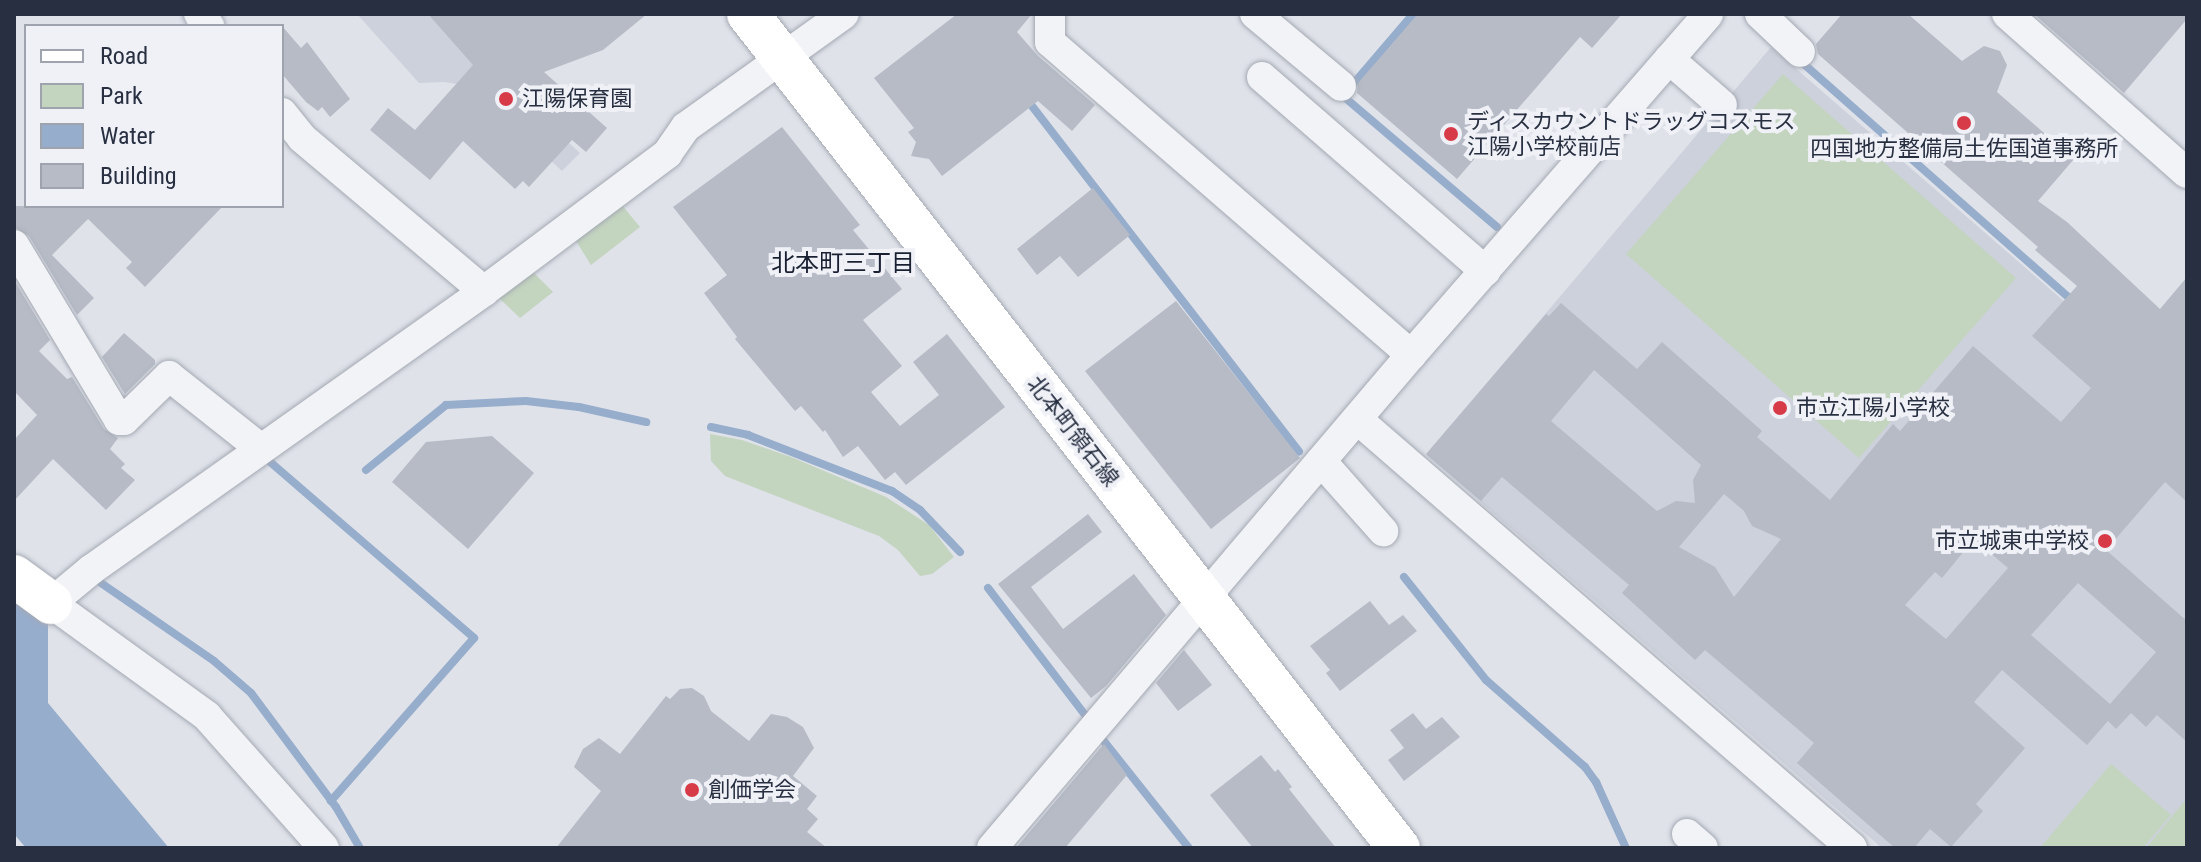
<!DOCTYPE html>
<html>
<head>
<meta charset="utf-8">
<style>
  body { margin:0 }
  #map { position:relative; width:2201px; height:862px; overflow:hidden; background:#dfe2e9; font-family:"Roboto Condensed","Noto Sans JP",sans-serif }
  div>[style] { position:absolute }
  .built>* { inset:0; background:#cdd1db }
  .green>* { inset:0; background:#c3d4bf }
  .water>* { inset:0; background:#97adcc }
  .stream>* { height:8px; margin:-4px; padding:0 4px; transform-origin:4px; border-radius:4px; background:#97adcc }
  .building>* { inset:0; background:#b6bbc6 }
  .roads { filter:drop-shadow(0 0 2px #a4a9b3) drop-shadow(0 0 2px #a4a9b3) }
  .street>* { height:30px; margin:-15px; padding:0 15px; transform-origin:15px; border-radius:15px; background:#f2f3f7 }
  .secondary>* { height:42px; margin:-21px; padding:0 21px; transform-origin:21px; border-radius:21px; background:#fff }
  .dots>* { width:22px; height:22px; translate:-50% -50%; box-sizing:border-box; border:4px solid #eff1f7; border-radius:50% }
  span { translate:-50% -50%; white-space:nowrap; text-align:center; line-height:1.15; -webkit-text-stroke:8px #eff1f7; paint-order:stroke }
  .poi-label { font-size:22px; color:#272f41 }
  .left { translate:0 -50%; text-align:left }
  .right { translate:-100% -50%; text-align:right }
  .street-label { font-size:22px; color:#272f41 }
  .neighbourhood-label { font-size:24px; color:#192032 }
  .frame { position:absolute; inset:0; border:16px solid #272f41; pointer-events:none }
  .legend { position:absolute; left:24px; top:24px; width:260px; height:184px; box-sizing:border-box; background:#eff1f7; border:2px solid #9fa3ae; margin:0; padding:10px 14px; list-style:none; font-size:24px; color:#272f41 }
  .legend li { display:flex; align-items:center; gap:16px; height:40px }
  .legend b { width:40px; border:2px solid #9fa3ae }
</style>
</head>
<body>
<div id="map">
  <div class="built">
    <div style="clip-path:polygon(357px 14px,495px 14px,538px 115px,580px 153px,562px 171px,471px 86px,444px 82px,419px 83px)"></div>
    <div style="clip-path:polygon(1771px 47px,2187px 408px,2187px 848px,1882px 848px,1426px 455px)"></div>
  </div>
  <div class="green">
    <div style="clip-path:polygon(1783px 74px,2016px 278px,1859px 458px,1626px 254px)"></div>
    <div style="clip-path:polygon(621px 204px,640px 227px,591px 265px,576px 241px)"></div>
    <div style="clip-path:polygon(533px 272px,553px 292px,520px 318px,498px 297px)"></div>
    <div style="clip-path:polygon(710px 434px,742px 440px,791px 457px,886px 497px,929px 525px,954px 557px,932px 574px,920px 576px,898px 550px,879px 536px,725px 476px,711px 461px)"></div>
    <div style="clip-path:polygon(2111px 764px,2171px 815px,2143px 848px,2040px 848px)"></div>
    <div style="clip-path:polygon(2187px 798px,2187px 848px,2146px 848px)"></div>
  </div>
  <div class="water">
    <div style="clip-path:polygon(14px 599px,48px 623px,48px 703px,169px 848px,26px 848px,14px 834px)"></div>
  </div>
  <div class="stream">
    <div style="left:1413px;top:14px;width:108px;rotate:130.5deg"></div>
    <div style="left:1343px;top:96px;width:202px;rotate:40.4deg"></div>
    <div style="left:1797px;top:58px;width:371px;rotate:41.4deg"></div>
    <div style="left:1025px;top:97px;width:448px;rotate:52.3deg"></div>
    <div style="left:711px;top:427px;width:38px;rotate:12deg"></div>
    <div style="left:748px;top:435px;width:155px;rotate:21.3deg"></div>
    <div style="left:892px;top:491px;width:34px;rotate:34deg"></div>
    <div style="left:920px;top:510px;width:58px;rotate:46.4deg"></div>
    <div style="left:269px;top:461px;width:271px;rotate:40.8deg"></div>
    <div style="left:474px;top:638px;width:217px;rotate:131.3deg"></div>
    <div style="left:366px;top:470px;width:103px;rotate:-39.1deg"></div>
    <div style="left:446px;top:405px;width:80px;rotate:-2.9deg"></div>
    <div style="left:526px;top:401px;width:53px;rotate:6.5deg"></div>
    <div style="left:579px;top:407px;width:69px;rotate:12.6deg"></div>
    <div style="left:1404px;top:577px;width:132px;rotate:51.5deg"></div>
    <div style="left:1486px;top:680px;width:132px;rotate:41.3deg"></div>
    <div style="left:1585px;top:767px;width:19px;rotate:54deg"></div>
    <div style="left:1596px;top:782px;width:72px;rotate:65.6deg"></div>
    <div style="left:101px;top:583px;width:137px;rotate:34.6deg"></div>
    <div style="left:214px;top:661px;width:49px;rotate:40.9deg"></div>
    <div style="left:251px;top:693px;width:142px;rotate:53.3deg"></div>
    <div style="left:336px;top:807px;width:48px;rotate:59.7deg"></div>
    <div style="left:988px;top:588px;width:161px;rotate:52.6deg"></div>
    <div style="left:1103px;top:740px;width:138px;rotate:51.5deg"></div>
  </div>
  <div class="building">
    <div style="clip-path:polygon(428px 14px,647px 14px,603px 50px,544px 72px,607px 128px,586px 152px,572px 140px,529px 187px,523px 181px,515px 189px,463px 141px,430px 180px,370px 130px,388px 108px,415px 130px,473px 65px)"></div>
    <div style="clip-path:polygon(957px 14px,1032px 14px,1017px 32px,1038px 56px,1095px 105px,1072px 131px,1038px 101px,942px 176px,929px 159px,911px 156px,916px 142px,908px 132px,914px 128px,874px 78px)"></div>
    <div style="clip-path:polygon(1418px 14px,1622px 14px,1592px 48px,1580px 37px,1457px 179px,1357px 93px,1358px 83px)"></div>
    <div style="clip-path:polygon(evenodd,1842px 14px,1908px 14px,1962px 61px,1984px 46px,2000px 51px,2007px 65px,1997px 92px,2074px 159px,2038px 201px,2067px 222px,2160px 309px,2187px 277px,2187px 502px,2165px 482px,2106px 550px,2187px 621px,2187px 742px,2157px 715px,2146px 727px,2131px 713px,2116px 729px,2108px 721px,2087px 745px,2002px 670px,1974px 702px,2025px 748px,1976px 804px,1983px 811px,1951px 847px,1930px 829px,1914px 848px,1895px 848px,1797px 763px,1814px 743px,1705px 650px,1695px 660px,1622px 593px,1629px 585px,1502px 477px,1481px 501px,1426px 454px,1546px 314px,1549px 316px,1561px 303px,1637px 369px,1662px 342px,1762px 431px,1757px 437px,1830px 500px,1893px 424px,1900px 431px,1973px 346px,2061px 422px,2091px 388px,2032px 336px,2077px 286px,2035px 250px,2038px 247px,1818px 54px,1816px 44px,1842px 14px,1594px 370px,1701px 465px,1693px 480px,1695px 503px,1676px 501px,1657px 511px,1551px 421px,1594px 370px,1842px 14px,1724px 494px,1744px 511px,1752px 526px,1781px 539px,1734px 597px,1715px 567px,1679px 547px,1724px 494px,1842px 14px,1974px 539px,2008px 568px,1946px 639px,1905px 605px,1935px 572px,1942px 578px,1974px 539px,1842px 14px,2078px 583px,2156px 652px,2110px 704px,2031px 635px,2078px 583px)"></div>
    <div style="clip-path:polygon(2034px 14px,2187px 14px,2187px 19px,2124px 93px)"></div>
    <div style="clip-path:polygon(282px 26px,301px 48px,307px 42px,350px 99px,330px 117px,322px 107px,318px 111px,306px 102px,282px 74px)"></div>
    <div style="clip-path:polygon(782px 127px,860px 225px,853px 230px,902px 289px,863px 320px,902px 366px,871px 392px,900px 426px,939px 395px,913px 362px,947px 334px,1005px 407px,906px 485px,895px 472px,885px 480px,858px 446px,843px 457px,825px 430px,823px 432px,801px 406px,795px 411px,735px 339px,737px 337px,704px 293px,727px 275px,673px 207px)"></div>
    <div style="clip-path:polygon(1093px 188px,1130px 235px,1078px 277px,1060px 256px,1037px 275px,1017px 249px)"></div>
    <div style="clip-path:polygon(14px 206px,223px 206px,145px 287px,126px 268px,132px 262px,88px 219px,52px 255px,94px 298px,77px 315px,29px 236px,14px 227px)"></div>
    <div style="clip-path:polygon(14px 280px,50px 340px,39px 351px,67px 379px,72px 377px,104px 429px,118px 438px,110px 449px,125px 464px,121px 468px,135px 480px,106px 510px,53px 459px,14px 501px,14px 440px,37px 415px,14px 391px)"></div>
    <div style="clip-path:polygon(1176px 301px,1300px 458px,1211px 529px,1085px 371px)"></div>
    <div style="clip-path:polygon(124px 333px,155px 360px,155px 364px,125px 394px,102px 357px)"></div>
    <div style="clip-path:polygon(492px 436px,534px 473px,468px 549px,392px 482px,426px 442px)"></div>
    <div style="clip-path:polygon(1088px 514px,1102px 532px,1031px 587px,1063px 629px,1134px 574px,1166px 615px,1106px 686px,1091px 698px,998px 584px)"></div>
    <div style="clip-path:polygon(1370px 601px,1389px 625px,1403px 615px,1417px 631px,1340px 691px,1326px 673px,1330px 670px,1310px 646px)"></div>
    <div style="clip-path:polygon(1184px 650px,1212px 685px,1178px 711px,1156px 683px)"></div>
    <div style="clip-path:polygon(692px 688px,704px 696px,711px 711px,749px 741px,771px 714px,787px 717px,803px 727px,814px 748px,793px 776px,817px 796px,807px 809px,818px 819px,807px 832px,827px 848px,556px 848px,601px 791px,574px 767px,583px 749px,599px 738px,620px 754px,666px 696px,670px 699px,680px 689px)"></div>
    <div style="clip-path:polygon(1413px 713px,1426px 729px,1442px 717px,1460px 737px,1404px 781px,1388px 760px,1404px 748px,1390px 730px)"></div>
    <div style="clip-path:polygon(1104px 744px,1127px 775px,1065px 848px,1016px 848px)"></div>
    <div style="clip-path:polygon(1261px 755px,1275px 772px,1278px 769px,1292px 787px,1289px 789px,1336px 848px,1253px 848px,1210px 795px)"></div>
  </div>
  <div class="roads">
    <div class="street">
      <div style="left:199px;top:14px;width:16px;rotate:50deg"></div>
      <div style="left:1050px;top:14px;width:28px;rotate:90deg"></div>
      <div style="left:1050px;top:42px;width:478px;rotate:40.9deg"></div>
      <div style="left:1255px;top:14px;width:112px;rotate:39.9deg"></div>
      <div style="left:1760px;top:14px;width:55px;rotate:43.5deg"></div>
      <div style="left:2007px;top:14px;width:240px;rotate:41.5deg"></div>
      <div style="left:1669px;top:59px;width:70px;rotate:41deg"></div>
      <div style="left:1262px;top:77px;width:296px;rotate:41deg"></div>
      <div style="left:282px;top:113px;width:32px;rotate:51deg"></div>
      <div style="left:302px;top:138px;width:238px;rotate:40.1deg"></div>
      <div style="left:14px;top:245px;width:204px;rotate:59deg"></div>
      <div style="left:119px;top:420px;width:5px"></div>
      <div style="left:124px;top:420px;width:63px;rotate:-44.4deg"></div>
      <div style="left:169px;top:376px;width:117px;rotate:38.4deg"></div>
      <div style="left:1357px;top:419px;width:655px;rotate:40.91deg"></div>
      <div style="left:1321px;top:461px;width:94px;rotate:48.5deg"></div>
      <div style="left:1687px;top:834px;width:21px;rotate:41deg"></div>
      <div style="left:324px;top:848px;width:176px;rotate:-131.6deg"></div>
      <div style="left:207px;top:716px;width:193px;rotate:-144.1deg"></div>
      <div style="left:51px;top:603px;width:53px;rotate:-39.7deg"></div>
      <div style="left:92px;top:569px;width:481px;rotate:-35.3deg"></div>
      <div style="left:484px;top:291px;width:229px;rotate:-36.8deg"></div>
      <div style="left:667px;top:154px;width:33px;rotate:-55deg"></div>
      <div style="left:686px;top:127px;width:194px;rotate:-35.6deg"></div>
      <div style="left:992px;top:848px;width:647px;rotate:-49.64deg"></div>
      <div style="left:1411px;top:355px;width:452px;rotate:-48.9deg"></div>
    </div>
    <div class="secondary">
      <div style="left:748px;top:14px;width:1058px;rotate:52.03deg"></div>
      <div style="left:14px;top:576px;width:46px;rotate:36.1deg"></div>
    </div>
  </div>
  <div class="dots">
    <div style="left:506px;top:99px;background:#d73b48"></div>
    <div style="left:1964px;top:123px;background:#d73b48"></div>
    <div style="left:1451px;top:134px;background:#d73b48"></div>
    <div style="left:1780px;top:408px;background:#d73b48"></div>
    <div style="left:2105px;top:541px;background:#d73b48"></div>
    <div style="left:692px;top:790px;background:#d73b48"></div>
  </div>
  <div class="poi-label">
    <span class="left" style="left:522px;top:99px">江陽保育園</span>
    <span class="left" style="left:1467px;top:134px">ディスカウントドラッグコスモス<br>江陽小学校前店</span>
    <span style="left:1964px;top:149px">四国地方整備局土佐国道事務所</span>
    <span class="left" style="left:1796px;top:408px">市立江陽小学校</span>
    <span class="right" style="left:2089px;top:541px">市立城東中学校</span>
    <span class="left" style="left:708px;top:790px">創価学会</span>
  </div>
  <div class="street-label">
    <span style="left:1073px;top:431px;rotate:52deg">北本町領石線</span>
  </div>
  <div class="neighbourhood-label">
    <span style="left:843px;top:264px">北本町三丁目</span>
  </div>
  <div class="frame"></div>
  <ul class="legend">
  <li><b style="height:10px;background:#fff"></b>Road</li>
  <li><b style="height:22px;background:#c3d4bf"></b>Park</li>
  <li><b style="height:22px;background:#97adcc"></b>Water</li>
  <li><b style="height:22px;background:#b6bbc6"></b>Building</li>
  </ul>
</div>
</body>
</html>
